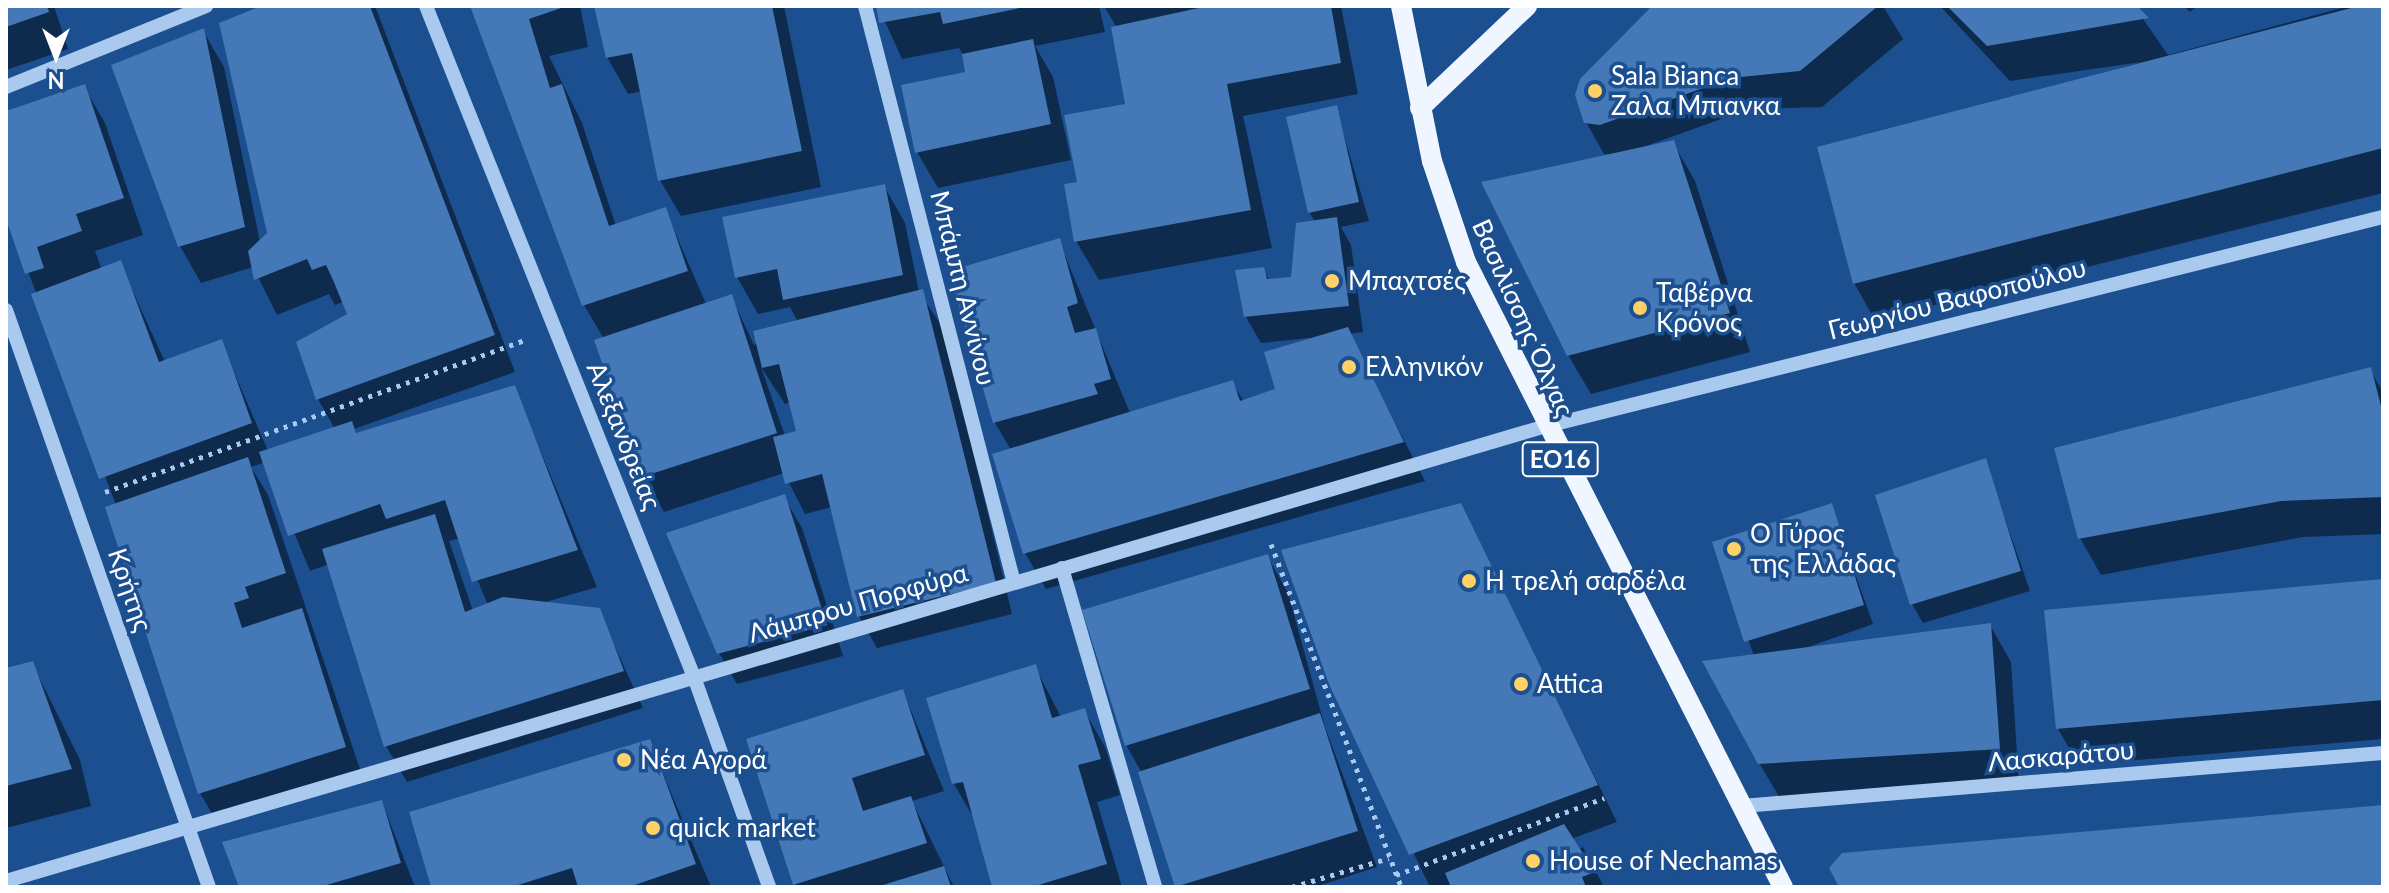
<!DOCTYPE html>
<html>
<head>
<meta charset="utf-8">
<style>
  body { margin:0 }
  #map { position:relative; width:2389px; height:893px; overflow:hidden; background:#1b4f8f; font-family:Lato,sans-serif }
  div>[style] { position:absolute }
  .shadow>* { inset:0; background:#0007 }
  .building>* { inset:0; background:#4478b7 }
  .path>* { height:5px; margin-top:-2.5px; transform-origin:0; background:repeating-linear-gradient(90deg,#a9c9ee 0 4px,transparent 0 10px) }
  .minor>* { height:14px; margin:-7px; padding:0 7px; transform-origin:7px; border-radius:7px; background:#a9c9ee }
  .major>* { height:20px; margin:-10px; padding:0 10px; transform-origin:10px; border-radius:10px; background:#f0f6ff }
  .dots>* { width:22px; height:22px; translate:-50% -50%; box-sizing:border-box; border:4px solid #1b4f8f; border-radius:50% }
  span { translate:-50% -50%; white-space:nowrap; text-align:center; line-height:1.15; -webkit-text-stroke:7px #1b4f8f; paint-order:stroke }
  .shield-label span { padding:2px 6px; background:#1b4f8f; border:2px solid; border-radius:6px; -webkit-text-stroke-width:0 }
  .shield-label { font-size:24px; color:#fff; font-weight:700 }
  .poi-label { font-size:26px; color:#fff }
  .left { translate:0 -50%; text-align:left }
  .street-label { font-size:26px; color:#fff }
  .frame { position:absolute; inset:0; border:8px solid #fff; pointer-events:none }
  .north { position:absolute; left:16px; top:16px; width:80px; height:80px; -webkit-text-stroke:6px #1b4f8f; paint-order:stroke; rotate:180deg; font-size:22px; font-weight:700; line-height:32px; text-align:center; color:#fff }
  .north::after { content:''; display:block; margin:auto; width:28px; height:36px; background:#fff; clip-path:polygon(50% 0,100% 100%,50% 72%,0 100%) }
</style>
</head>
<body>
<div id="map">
  <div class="shadow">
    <div style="clip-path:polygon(6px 6px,54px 6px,68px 49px,6px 70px)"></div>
    <div style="clip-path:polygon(evenodd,266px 6px,375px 6px,515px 372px,354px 429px,358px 435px,514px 387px,597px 587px,542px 603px,598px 610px,643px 708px,407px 782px,386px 746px,329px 564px,310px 571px,265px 462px,251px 467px,268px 495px,363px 778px,218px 824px,200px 793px,116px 505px,6px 213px,6px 114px,84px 87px,105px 123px,143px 235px,95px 251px,102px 270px,120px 263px,165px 362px,221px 342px,268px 451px,335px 429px,318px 399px,350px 315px,343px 302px,335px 305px,329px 294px,277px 315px,253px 267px,201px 283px,180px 246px,203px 31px,224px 67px,260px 242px,269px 234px,266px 6px,460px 538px,488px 605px,473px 611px,449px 541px,460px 538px)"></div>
    <div style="clip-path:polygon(evenodd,472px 6px,580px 6px,588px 47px,549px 56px,582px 123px,616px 226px,665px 209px,706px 304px,731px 296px,754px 345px,798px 322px,790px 307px,758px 314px,737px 277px,884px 186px,905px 223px,919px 292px,943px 328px,1012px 614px,877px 648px,859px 616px,832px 507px,805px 514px,784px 473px,664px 512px,643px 476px,604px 339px,584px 305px,472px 6px,761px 367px,785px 404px,791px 402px,799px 433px,785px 436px,761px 367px)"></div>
    <div style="clip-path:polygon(597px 6px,784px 6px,821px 187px,681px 216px,660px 180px,642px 91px,628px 94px,607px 57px)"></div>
    <div style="clip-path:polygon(878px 6px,1099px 6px,1105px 32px,1035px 46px,1053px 77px,1071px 160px,938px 188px,917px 152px,967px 74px,964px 56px,959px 48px,902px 59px)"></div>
    <div style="clip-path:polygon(1104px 6px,1341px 6px,1358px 94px,1243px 116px,1272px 248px,1099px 280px,1076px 241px,1079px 183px,1128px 105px,1117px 28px)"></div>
    <div style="clip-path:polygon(1655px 6px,1883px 6px,1903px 39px,1822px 107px,1749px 109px,1646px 146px,1673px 143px,1695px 181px,1750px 352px,1591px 394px,1568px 355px,1613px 155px,1604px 154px,1586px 122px)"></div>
    <div style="clip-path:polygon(1940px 6px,2134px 6px,2168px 55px,2349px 6px,2383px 6px,2383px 193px,1875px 320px,1854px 283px,1819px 149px,2142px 62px,2010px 81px)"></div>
    <div style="clip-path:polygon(2184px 6px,2197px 6px,2190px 12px)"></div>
    <div style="clip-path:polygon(1336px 108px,1369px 221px,1341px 227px,1351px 245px,1363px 332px,1349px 334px,1425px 481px,1046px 589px,1025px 553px,1011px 450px,995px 423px,951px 272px,1059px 241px,1130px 413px,1232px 382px,1244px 402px,1278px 390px,1310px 338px,1261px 343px,1246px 317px,1263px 269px,1270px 281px,1293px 279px,1315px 222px,1309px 212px)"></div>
    <div style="clip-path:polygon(2370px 370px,2383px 392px,2383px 534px,2303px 537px,2101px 575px,2080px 538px)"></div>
    <div style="clip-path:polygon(1985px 461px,2030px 591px,1923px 623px,1912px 604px)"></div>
    <div style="clip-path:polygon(784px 497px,802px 528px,843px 656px,737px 684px,719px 653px)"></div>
    <div style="clip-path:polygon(1460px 505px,1617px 822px,1571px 839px,1577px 850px,1583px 847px,1604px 887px,1430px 887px,1332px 684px)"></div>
    <div style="clip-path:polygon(1831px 506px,1873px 624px,1797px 651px,1990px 625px,2011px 662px,2019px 785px,1781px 800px,1759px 763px,1754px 656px,1714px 543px)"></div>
    <div style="clip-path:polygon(1267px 556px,1288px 593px,1325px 727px,1377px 867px,1315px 887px,1177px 887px,1142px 773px,1126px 745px)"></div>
    <div style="clip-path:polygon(2383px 582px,2383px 739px,2079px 765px,2058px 729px)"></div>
    <div style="clip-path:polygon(32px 663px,80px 760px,91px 806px,6px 828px,6px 670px)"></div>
    <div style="clip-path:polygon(1035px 667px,1061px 717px,1084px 710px,1105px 747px,1120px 795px,1097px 802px,1122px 887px,995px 887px,975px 820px,954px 784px)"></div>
    <div style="clip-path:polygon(903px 691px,944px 791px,912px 801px,954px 887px,796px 887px,748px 740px)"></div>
    <div style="clip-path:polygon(649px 741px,711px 887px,433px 887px)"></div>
    <div style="clip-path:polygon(382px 802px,415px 887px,241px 887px)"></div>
  </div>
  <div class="building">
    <div style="clip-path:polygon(6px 6px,47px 6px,49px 12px,6px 27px)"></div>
    <div style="clip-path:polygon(261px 6px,370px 6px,495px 335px,316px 400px,296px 342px,347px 314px,333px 280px,326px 265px,312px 270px,307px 259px,254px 280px,248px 251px,267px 233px,219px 23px)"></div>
    <div style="clip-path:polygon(470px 6px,567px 6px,529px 19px,550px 88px,562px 84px,609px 226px,666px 207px,688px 271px,582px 306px)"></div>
    <div style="clip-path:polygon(594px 6px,772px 6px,802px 151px,658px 181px,632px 53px,606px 58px)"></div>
    <div style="clip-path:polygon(876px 6px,1025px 6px,1025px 7px,943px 24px,940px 12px,879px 23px)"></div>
    <div style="clip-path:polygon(1208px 6px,1331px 6px,1341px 63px,1227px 84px,1251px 210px,1074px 242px,1064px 184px,1077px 182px,1064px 115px,1125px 104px,1111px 27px)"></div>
    <div style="clip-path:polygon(1652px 6px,1878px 6px,1800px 71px,1731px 78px,1600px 125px,1584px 123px,1575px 95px,1580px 79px)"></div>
    <div style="clip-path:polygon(1947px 6px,2137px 6px,2149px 18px,1987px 46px)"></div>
    <div style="clip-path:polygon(2359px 6px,2383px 6px,2383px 148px,1853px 284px,1817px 147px)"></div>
    <div style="clip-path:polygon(204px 28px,245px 227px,178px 247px,111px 65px)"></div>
    <div style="clip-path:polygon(1033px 39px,1051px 124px,915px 153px,901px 85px,965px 72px,962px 54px)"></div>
    <div style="clip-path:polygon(85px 84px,124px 198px,76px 214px,82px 231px,37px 247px,44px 268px,25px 274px,6px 219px,6px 111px)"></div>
    <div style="clip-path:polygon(1337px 105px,1359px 202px,1308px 213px,1286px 117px)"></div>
    <div style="clip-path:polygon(1674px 140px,1730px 313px,1567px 356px,1481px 182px)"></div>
    <div style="clip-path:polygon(885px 184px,903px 275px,783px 300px,777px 269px,735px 278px,722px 217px)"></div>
    <div style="clip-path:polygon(1337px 217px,1349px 306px,1244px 317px,1235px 270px,1264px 267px,1267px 279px,1291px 277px,1296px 223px)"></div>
    <div style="clip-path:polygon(1060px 238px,1078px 303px,1067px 307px,1075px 333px,1096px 328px,1111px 379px,1094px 384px,1098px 394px,993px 423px,949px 271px)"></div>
    <div style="clip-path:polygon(121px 260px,159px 362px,222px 339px,252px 423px,99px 479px,31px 294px)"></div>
    <div style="clip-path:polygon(923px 289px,996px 583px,857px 617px,822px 474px,785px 484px,773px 437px,796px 431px,779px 364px,762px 368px,753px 331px)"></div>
    <div style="clip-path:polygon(732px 294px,777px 433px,642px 477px,594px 340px)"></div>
    <div style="clip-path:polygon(1348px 327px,1404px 442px,1023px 554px,992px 454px,1233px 380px,1240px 401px,1275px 389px,1264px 352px)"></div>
    <div style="clip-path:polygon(2371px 367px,2383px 414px,2383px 497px,2281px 501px,2078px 539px,2054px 448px)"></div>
    <div style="clip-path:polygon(515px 385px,578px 550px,472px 582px,445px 500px,386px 519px,380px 504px,288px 536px,259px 452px,352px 421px,356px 433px)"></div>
    <div style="clip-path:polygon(248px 457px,286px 573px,245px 587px,249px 598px,234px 603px,242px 628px,302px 608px,346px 747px,198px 794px,105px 507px)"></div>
    <div style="clip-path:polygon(1986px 458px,2021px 571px,1910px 605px,1875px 495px)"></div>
    <div style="clip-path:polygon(785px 494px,827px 625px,717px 654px,666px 533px)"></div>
    <div style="clip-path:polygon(1461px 503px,1598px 785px,1409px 855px,1329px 684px,1281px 550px)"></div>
    <div style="clip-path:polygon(1832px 503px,1864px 605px,1744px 642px,1712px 542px)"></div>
    <div style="clip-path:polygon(435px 514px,465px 612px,503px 597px,600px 608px,624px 671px,384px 747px,322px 549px)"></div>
    <div style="clip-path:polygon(1268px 554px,1310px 689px,1125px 746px,1082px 610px)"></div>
    <div style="clip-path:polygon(2383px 579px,2383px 700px,2056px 729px,2044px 610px)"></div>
    <div style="clip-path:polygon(1991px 623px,2000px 749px,1758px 764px,1702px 661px)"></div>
    <div style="clip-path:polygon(33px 661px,72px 769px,6px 786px,6px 668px)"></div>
    <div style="clip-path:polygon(1036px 664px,1052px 718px,1085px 708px,1101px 759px,1078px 765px,1107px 864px,1032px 887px,992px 887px,963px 782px,952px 784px,926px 698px)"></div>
    <div style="clip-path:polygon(903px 689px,925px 755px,852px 778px,863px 811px,911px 796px,927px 843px,793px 885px,746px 739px)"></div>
    <div style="clip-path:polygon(1320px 713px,1358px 831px,1175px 887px,1138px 772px)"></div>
    <div style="clip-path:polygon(650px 739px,696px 864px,629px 887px,578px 887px,572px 868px,512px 887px,431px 887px,409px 812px)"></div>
    <div style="clip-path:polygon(382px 800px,401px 863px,320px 887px,239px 887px,222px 842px)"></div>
    <div style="clip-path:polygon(2383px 805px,2383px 887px,1839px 887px,1829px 868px,1842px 853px)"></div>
    <div style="clip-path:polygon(1564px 824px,1595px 872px,1582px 877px,1586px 887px,1451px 887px,1445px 873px)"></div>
    <div style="clip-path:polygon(944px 866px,951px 887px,880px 887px,880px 886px)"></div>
  </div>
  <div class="path">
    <div style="left:105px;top:492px;width:446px;rotate:-19.9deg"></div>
    <div style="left:1271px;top:544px;width:367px;rotate:69.2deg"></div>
    <div style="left:1396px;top:875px;width:222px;rotate:-20.3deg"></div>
    <div style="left:1292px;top:887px;width:101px;rotate:-16.6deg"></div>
  </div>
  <div class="minor">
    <div style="left:426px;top:6px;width:723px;rotate:68.23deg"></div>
    <div style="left:694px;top:677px;width:223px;rotate:70.3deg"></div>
    <div style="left:865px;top:6px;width:596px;rotate:75.52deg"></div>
    <div style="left:6px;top:87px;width:216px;rotate:-22deg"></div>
    <div style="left:6px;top:310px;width:612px;rotate:70.62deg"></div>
    <div style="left:1062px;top:568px;width:332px;rotate:73.7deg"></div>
    <div style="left:1742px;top:806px;width:643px;rotate:-4.73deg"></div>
    <div style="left:6px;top:881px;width:1603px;rotate:-16.46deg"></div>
    <div style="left:1543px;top:427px;width:866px;rotate:-14.04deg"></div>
  </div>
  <div class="major">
    <div style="left:1401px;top:6px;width:158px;rotate:78.7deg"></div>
    <div style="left:1432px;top:161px;width:107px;rotate:71.4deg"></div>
    <div style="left:1466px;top:262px;width:701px;rotate:63.11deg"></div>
    <div style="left:1420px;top:108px;width:148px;rotate:-43.6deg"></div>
  </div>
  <div class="dots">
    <div style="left:1595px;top:91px;background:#ffd166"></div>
    <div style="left:1332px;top:281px;background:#ffd166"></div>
    <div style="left:1640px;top:308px;background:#ffd166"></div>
    <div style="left:1349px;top:367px;background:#ffd166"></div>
    <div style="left:1734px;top:549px;background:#ffd166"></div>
    <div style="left:1469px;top:581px;background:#ffd166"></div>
    <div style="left:1521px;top:684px;background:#ffd166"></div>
    <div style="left:624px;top:760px;background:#ffd166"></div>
    <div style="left:653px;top:828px;background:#ffd166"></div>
    <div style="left:1533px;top:861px;background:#ffd166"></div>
  </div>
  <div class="shield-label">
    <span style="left:1560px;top:459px">ΕΟ16</span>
  </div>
  <div class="poi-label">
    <span class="left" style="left:1611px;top:91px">Sala Bianca<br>Ζαλα Μπιανκα</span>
    <span class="left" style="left:1348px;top:281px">Μπαχτσές</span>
    <span class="left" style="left:1656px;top:308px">Ταβέρνα<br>Κρόνος</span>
    <span class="left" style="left:1365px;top:367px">Ελληνικόν</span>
    <span class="left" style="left:1750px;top:549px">Ο Γύρος<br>της Ελλάδας</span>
    <span class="left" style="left:1485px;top:581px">Η τρελή σαρδέλα</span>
    <span class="left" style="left:1537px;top:684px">Attica</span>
    <span class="left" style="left:640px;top:760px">Νέα Αγορά</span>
    <span class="left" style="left:669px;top:828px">quick market</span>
    <span class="left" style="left:1549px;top:861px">House of Nechamas</span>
  </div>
  <div class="street-label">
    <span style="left:963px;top:288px;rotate:76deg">Μπάμπη Αννίνου</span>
    <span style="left:1957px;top:299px;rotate:-14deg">Γεωργίου Βαφοπούλου</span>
    <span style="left:1523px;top:318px;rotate:66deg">Βασιλίσσης Όλγας</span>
    <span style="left:624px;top:436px;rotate:68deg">Αλεξανδρείας</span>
    <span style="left:130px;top:590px;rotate:71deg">Κρήτης</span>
    <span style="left:858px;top:603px;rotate:-16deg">Λάμπρου Πορφύρα</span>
    <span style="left:2061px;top:756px;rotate:-5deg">Λασκαράτου</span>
  </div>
  <div class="frame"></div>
  <div class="north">N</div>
</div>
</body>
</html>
